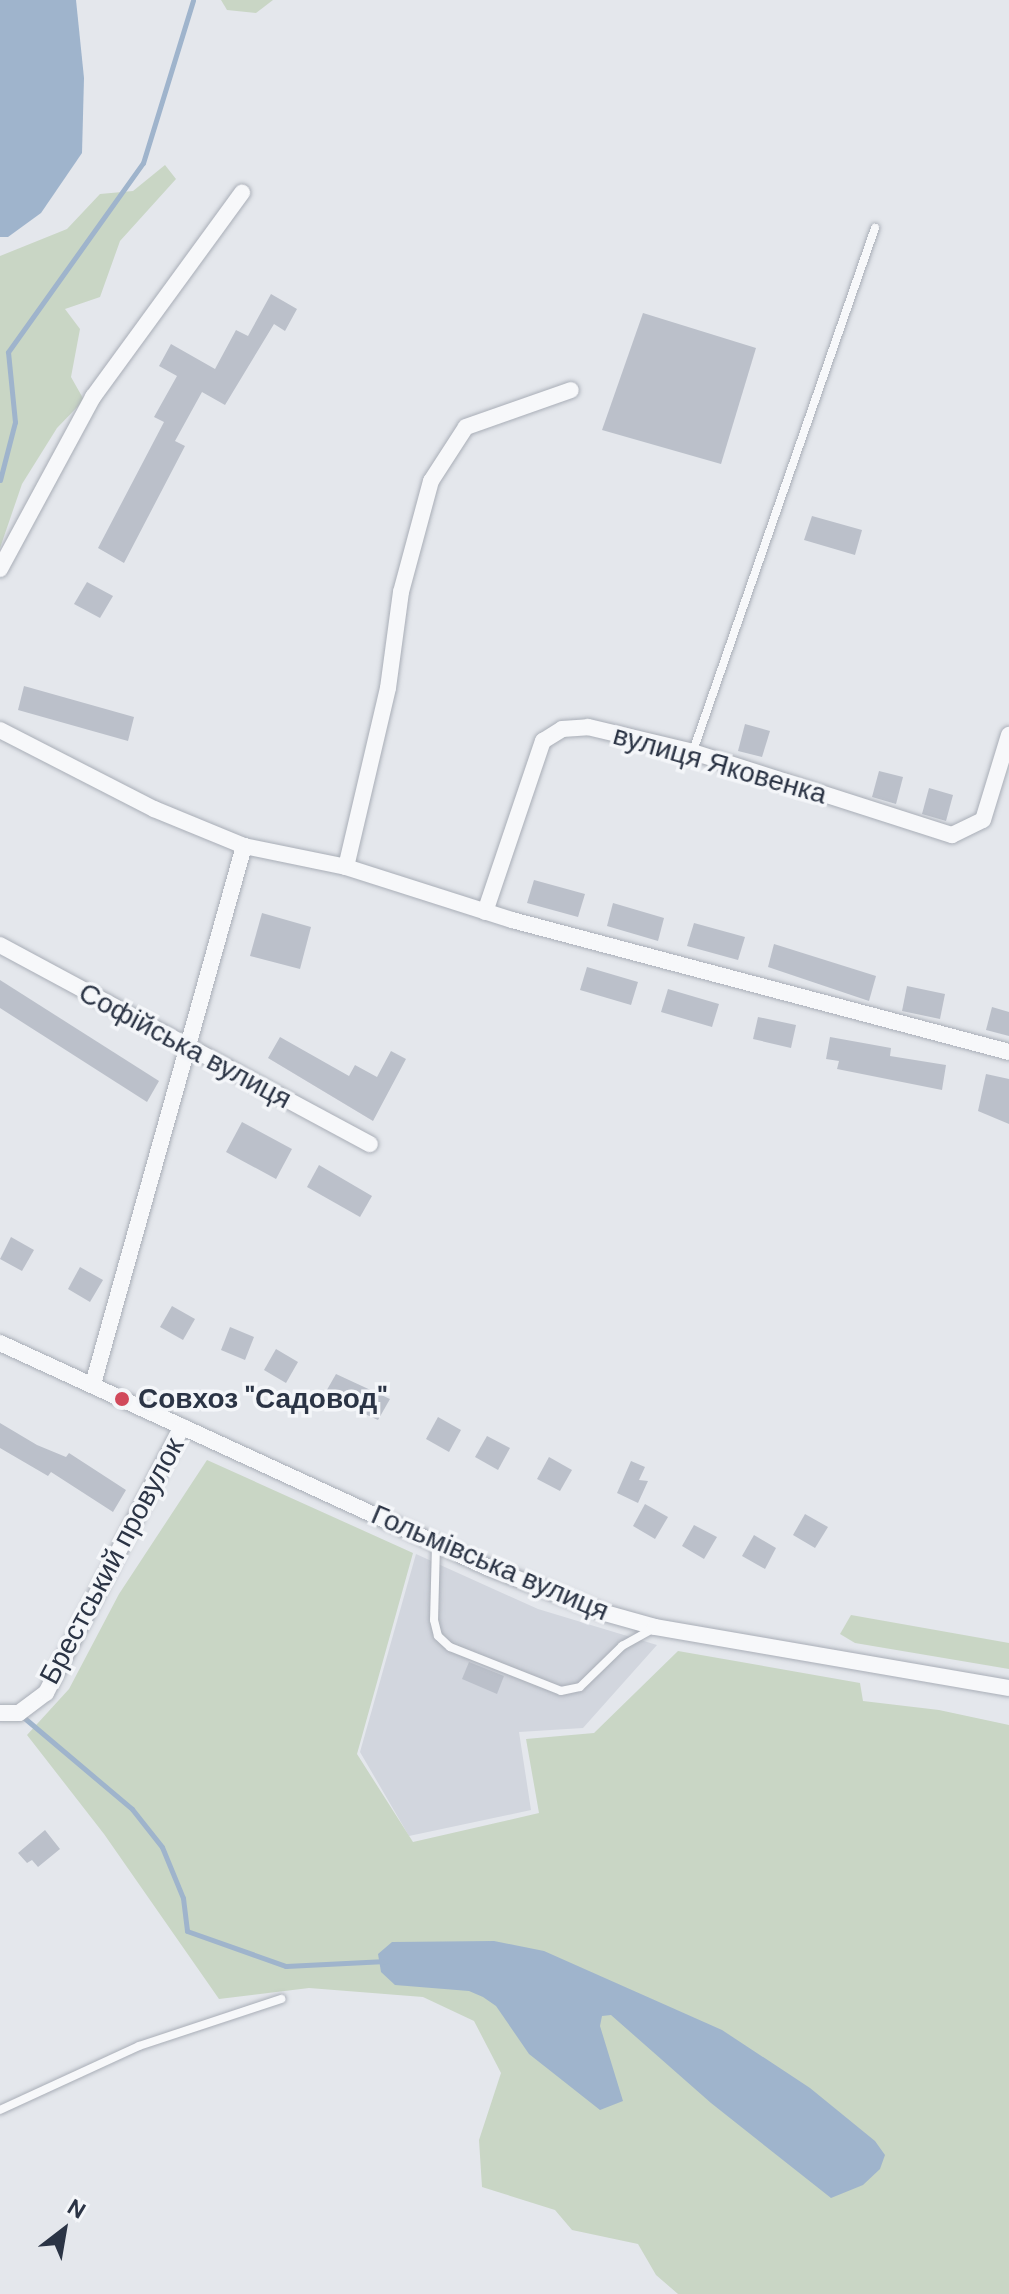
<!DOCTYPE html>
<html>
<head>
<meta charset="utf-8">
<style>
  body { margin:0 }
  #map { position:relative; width:1009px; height:2294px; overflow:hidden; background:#e4e7ec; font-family:"DM Sans",sans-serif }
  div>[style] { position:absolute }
  .built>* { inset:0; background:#d2d6de }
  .green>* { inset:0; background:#c9d6c5 }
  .water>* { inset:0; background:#9fb4cc }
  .stream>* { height:5px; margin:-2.5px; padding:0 2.5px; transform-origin:2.5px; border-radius:2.5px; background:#9fb4cc }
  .building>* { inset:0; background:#bbc0ca }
  .roads { filter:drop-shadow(0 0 2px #a9aeb7) drop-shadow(0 0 2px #a9aeb7) }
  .service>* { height:8px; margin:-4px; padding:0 4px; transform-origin:4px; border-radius:4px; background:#f7f8fa }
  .minor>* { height:16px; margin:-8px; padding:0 8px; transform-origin:8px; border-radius:8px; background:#f7f8fa }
  .dots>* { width:22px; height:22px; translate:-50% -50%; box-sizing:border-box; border:4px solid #f4f6f9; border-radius:50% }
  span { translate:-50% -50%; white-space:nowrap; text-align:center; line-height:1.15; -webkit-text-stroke:7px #f4f6f9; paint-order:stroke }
  .street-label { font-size:28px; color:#2b3445 }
  .poi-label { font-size:28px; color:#2b3445; font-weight:700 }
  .left { translate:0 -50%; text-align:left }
  .north { position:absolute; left:24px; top:2190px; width:80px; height:80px; -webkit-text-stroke:6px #f4f6f9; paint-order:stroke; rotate:31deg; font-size:22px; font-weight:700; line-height:32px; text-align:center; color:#2b3445 }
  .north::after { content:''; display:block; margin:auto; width:28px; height:36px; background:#2b3445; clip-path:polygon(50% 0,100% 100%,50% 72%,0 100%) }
</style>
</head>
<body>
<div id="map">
  <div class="built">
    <div style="clip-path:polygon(416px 1554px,538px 1609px,657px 1645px,583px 1728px,519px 1732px,531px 1810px,409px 1836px,360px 1752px)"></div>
  </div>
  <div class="green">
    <div style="clip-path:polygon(221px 0,273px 0,256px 13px,227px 10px)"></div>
    <div style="clip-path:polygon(165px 165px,176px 179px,120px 241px,100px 297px,65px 309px,80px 329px,71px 377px,84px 400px,57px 428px,22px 484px,0 548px,0 256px,67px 229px,100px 194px,133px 191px)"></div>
    <div style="clip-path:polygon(207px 1460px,413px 1553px,357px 1754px,413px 1842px,539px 1813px,526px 1739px,594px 1733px,678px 1651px,860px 1683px,863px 1701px,939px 1710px,1009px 1725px,1009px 2294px,678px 2294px,656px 2275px,638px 2244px,572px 2230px,555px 2210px,482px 2187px,479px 2140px,501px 2073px,474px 2021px,423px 1997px,309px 1988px,219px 1999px,104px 1834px,27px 1735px,69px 1689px,119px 1594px)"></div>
    <div style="clip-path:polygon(851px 1615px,1009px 1643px,1009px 1669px,855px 1643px,840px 1634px)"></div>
  </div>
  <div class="water">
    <div style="clip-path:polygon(0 0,76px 0,84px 78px,82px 153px,41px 213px,8px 237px,0 237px)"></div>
    <div style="clip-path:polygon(494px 1941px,544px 1951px,722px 2030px,810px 2088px,875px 2141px,885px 2155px,880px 2169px,863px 2185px,831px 2198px,711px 2103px,611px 2015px,602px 2016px,600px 2026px,623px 2101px,600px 2110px,529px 2054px,496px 2006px,483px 1997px,469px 1991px,395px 1985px,381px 1972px,378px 1954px,392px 1942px)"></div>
  </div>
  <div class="stream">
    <div style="left:0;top:480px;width:60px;rotate:-75.5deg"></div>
    <div style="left:15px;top:422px;width:70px;rotate:-95.7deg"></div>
    <div style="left:8px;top:352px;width:232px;rotate:-54.5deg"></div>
    <div style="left:143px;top:163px;width:170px;rotate:-72.9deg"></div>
    <div style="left:22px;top:1716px;width:144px;rotate:40.2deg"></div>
    <div style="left:132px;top:1809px;width:48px;rotate:51.7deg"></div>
    <div style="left:162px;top:1847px;width:55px;rotate:67.6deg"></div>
    <div style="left:183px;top:1898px;width:33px;rotate:83deg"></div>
    <div style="left:187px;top:1931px;width:105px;rotate:19.5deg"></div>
    <div style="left:286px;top:1966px;width:100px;rotate:-2.9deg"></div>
  </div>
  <div class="building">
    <div style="clip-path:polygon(271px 294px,297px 309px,285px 331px,274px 324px,225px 405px,202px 392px,175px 441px,185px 446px,124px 563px,98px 548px,164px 422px,154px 417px,177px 376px,159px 366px,171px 344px,215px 369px,236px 330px,248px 336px)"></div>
    <div style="clip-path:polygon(643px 313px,756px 348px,721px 464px,602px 430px)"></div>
    <div style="clip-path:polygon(812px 516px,862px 530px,855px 555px,804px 540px)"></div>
    <div style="clip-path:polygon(87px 582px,113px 596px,100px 618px,74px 604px)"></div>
    <div style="clip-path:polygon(24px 686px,134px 717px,128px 741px,18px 710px)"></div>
    <div style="clip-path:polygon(745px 724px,770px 731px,762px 757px,738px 751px)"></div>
    <div style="clip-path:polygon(879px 771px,903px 777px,896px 804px,872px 797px)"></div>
    <div style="clip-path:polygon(929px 788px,953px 795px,946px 821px,922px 814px)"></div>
    <div style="clip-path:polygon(534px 880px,585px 894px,578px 917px,527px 903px)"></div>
    <div style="clip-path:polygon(613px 903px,664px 918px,658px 941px,607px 926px)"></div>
    <div style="clip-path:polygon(262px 913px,311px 927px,300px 969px,250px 956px)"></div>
    <div style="clip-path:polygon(694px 923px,745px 937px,738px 960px,687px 946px)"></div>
    <div style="clip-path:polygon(774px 944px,876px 976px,869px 1001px,768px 967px)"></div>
    <div style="clip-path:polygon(587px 967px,638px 982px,631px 1005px,580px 990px)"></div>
    <div style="clip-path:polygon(0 980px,159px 1081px,147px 1102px,0 1008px)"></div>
    <div style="clip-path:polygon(907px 986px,945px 994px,940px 1019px,902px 1011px)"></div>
    <div style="clip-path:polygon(668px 989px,719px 1004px,712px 1027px,661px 1012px)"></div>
    <div style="clip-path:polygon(992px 1007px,1009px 1012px,1009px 1036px,986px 1030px)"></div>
    <div style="clip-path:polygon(758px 1017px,796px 1025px,791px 1048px,753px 1039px)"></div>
    <div style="clip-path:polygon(280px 1037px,349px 1076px,355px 1065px,377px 1077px,391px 1051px,406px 1059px,373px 1121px,268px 1058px)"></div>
    <div style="clip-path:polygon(830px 1037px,891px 1048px,890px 1056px,946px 1065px,942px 1090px,837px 1069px,839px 1061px,826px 1059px)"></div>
    <div style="clip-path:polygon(986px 1074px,1009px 1079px,1009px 1124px,978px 1111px)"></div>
    <div style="clip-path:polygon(242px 1122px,292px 1149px,276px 1179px,226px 1152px)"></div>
    <div style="clip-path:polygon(319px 1165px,372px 1196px,360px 1217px,307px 1187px)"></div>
    <div style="clip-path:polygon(11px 1237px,34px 1250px,22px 1271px,0 1259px)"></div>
    <div style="clip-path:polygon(80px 1267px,103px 1280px,90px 1302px,68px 1289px)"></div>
    <div style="clip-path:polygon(172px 1306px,195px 1319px,183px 1340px,160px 1327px)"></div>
    <div style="clip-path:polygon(230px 1327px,254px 1337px,245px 1360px,221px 1350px)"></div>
    <div style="clip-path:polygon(276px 1349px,298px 1362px,286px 1383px,264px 1370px)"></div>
    <div style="clip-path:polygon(336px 1374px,390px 1399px,378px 1420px,324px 1395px)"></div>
    <div style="clip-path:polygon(438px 1417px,461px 1430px,449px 1452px,426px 1439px)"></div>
    <div style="clip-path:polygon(0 1423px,37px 1445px,66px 1457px,69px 1453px,126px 1490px,113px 1512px,51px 1472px,48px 1476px,0 1448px)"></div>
    <div style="clip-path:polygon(487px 1436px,510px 1448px,498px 1470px,475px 1457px)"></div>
    <div style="clip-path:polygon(549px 1457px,572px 1470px,560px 1491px,537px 1479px)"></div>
    <div style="clip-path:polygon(631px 1461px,645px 1467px,639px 1480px,648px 1481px,638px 1503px,617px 1493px)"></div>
    <div style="clip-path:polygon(645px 1504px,668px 1517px,655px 1539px,633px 1526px)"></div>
    <div style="clip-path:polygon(805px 1514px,828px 1527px,815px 1548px,793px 1535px)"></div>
    <div style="clip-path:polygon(694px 1525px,717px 1537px,704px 1559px,682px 1546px)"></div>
    <div style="clip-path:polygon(754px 1535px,776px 1548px,765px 1569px,742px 1556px)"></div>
    <div style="clip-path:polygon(469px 1662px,504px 1676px,497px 1694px,462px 1679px)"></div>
    <div style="clip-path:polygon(45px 1830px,60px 1849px,38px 1867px,32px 1860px,27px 1863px,18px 1853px)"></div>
  </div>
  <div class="roads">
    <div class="service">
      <div style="left:693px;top:751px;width:554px;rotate:-70.81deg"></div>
      <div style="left:436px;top:1545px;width:75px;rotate:91.5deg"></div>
      <div style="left:434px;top:1620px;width:16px;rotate:76deg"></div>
      <div style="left:438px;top:1636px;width:16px;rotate:43deg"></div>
      <div style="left:450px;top:1647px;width:119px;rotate:21.6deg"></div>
      <div style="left:561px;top:1691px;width:19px;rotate:-12deg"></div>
      <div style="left:580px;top:1687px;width:59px;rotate:-44.3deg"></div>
      <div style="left:622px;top:1646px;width:37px;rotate:-29deg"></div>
      <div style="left:0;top:2110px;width:153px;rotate:-24.7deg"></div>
      <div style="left:139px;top:2046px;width:150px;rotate:-18.3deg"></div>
    </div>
    <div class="minor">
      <div style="left:0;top:569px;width:196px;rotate:-61.6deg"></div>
      <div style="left:93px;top:397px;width:253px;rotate:-53.9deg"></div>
      <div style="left:0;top:730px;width:173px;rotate:27.2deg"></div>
      <div style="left:154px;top:809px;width:97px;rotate:22.3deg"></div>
      <div style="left:244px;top:846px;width:104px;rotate:11.6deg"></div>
      <div style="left:346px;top:867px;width:174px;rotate:17.7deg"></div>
      <div style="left:512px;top:920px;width:514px;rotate:14.87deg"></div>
      <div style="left:346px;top:867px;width:184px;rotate:-76.8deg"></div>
      <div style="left:388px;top:688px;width:97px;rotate:-82.3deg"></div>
      <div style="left:401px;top:592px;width:115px;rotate:-74.9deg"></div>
      <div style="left:431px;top:481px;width:64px;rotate:-57.1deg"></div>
      <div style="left:466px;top:427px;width:111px;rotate:-19.4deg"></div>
      <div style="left:485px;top:912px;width:181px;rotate:-71.3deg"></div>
      <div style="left:543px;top:741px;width:22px;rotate:-32deg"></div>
      <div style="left:562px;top:729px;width:26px;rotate:-4deg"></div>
      <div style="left:588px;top:727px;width:108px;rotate:13.4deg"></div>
      <div style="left:693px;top:752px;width:272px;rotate:17.8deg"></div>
      <div style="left:952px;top:835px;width:34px;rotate:-26deg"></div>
      <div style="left:983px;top:820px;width:89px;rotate:-73deg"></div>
      <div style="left:0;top:945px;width:420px;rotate:28.3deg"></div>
      <div style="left:0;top:1343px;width:536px;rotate:24.7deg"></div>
      <div style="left:487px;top:1567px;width:127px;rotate:21.3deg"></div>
      <div style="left:605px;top:1613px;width:52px;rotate:15.6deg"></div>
      <div style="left:655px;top:1627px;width:359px;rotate:9.8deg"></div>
      <div style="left:93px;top:1384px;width:559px;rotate:-74.32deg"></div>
      <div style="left:0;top:1713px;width:19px"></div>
      <div style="left:19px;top:1713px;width:34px;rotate:-37deg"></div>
      <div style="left:46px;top:1693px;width:299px;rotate:-62.9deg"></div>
    </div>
  </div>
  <div class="dots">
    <div style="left:122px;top:1399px;background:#d1495b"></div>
  </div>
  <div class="street-label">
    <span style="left:720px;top:765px;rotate:16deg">вулиця Яковенка</span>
    <span style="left:185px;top:1046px;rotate:28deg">Софійська вулиця</span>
    <span style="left:112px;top:1561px;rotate:-62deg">Брестський провулок</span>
    <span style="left:490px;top:1563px;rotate:23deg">Гольмівська вулиця</span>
  </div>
  <div class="poi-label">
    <span class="left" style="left:138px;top:1399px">Совхоз "Садовод"</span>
  </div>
  <div class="north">N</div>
</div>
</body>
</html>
